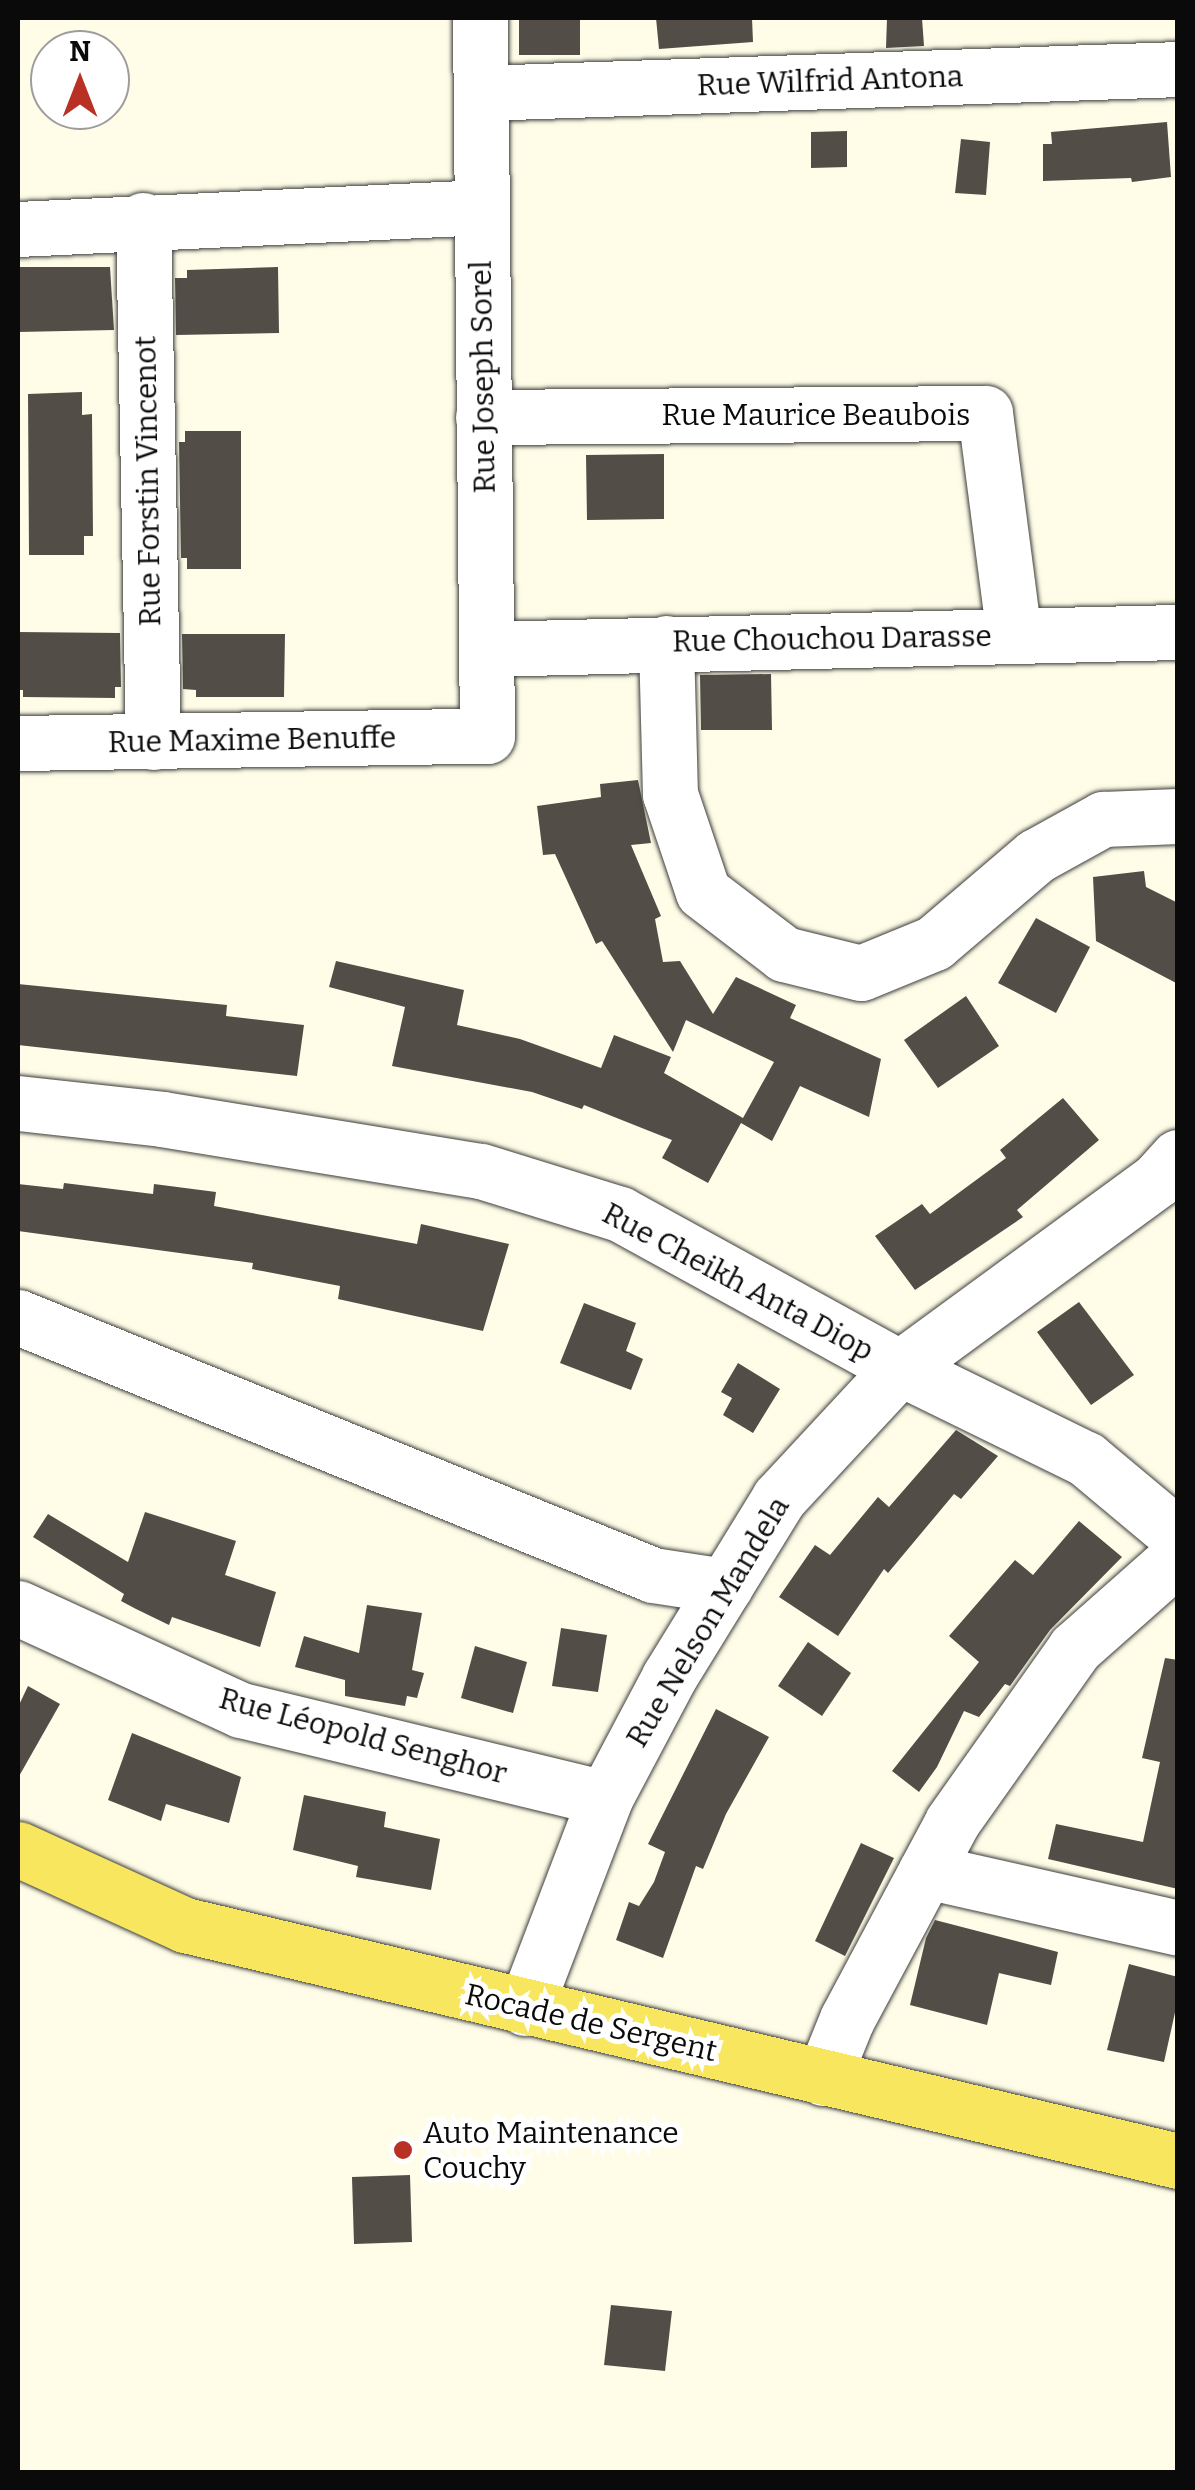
<!DOCTYPE html>
<html>
<head>
<meta charset="utf-8">
<style>
  body { margin:0 }
  #map { position:relative; width:1195px; height:2490px; overflow:hidden; background:#fffde7; font-family:Bitter,serif }
  div>[style] { position:absolute }
  .building>* { inset:0; background:#534d47 }
  .roads { filter:drop-shadow(0 0 2px #3d3d3d) drop-shadow(0 0 2px #3d3d3d) }
  .minor>* { height:55px; margin:-27.5px; padding:0 27.5px; transform-origin:27.5px; border-radius:27.5px; background:#fff }
  .major>* { height:55px; margin:-27.5px; padding:0 27.5px; transform-origin:27.5px; border-radius:27.5px; background:#f8e75e }
  .dots>* { width:28px; height:28px; translate:-50% -50%; box-sizing:border-box; border:5px solid #fff; border-radius:50% }
  span { translate:-50% -50%; white-space:nowrap; text-align:center; line-height:1.15; -webkit-text-stroke:10px #fff; paint-order:stroke }
  .street-label { font-size:30px; color:#0a0a0a }
  .poi-label { font-size:30px; color:#0a0a0a }
  .left { translate:0 -50%; text-align:left }
  .frame { position:absolute; inset:0; border:20px solid #0a0a0a; pointer-events:none }
  .north { position:absolute; left:30px; top:30px; width:100px; height:100px; box-sizing:border-box; background:#fff; border:2px solid #9d9d9d; border-radius:50%; rotate:0deg; font-size:28px; font-weight:700; line-height:40px; text-align:center; color:#0a0a0a }
  .north::after { content:''; display:block; margin:auto; width:35px; height:45px; background:#b83124; clip-path:polygon(50% 0,100% 100%,50% 72%,0 100%) }
</style>
</head>
<body>
<div id="map">
  <div class="building">
    <div style="clip-path:polygon(519px 18px,580px 18px,580px 55px,519px 55px)"></div>
    <div style="clip-path:polygon(656px 18px,752px 18px,753px 42px,659px 49px)"></div>
    <div style="clip-path:polygon(887px 18px,922px 18px,924px 46px,886px 48px)"></div>
    <div style="clip-path:polygon(1167px 122px,1171px 177px,1132px 182px,1131px 178px,1043px 181px,1043px 144px,1052px 144px,1051px 132px)"></div>
    <div style="clip-path:polygon(847px 131px,847px 167px,811px 168px,811px 132px)"></div>
    <div style="clip-path:polygon(961px 139px,990px 142px,986px 195px,955px 193px)"></div>
    <div style="clip-path:polygon(18px 267px,110px 267px,114px 330px,18px 332px)"></div>
    <div style="clip-path:polygon(278px 267px,279px 333px,176px 335px,175px 278px,187px 278px,187px 270px)"></div>
    <div style="clip-path:polygon(82px 392px,82px 415px,92px 414px,93px 536px,84px 536px,84px 555px,29px 555px,28px 394px)"></div>
    <div style="clip-path:polygon(185px 431px,241px 431px,241px 569px,187px 569px,187px 558px,181px 558px,179px 442px,185px 442px)"></div>
    <div style="clip-path:polygon(664px 454px,664px 519px,587px 520px,586px 455px)"></div>
    <div style="clip-path:polygon(18px 632px,120px 633px,121px 687px,115px 687px,115px 698px,23px 697px,23px 690px,18px 690px)"></div>
    <div style="clip-path:polygon(182px 634px,285px 634px,284px 697px,196px 697px,196px 690px,183px 689px)"></div>
    <div style="clip-path:polygon(771px 674px,772px 730px,701px 730px,700px 675px)"></div>
    <div style="clip-path:polygon(638px 780px,651px 843px,631px 845px,661px 916px,655px 919px,663px 962px,680px 961px,713px 1014px,736px 977px,796px 1005px,790px 1018px,881px 1059px,869px 1117px,800px 1086px,772px 1141px,741px 1123px,708px 1183px,662px 1158px,672px 1140px,584px 1105px,582px 1109px,532px 1092px,392px 1066px,405px 1007px,329px 987px,336px 961px,464px 990px,457px 1025px,520px 1039px,601px 1068px,614px 1035px,671px 1057px,664px 1073px,743px 1118px,774px 1062px,686px 1020px,673px 1052px,602px 941px,596px 944px,555px 854px,543px 855px,537px 806px,601px 797px,600px 784px)"></div>
    <div style="clip-path:polygon(1144px 871px,1146px 887px,1178px 903px,1178px 984px,1096px 941px,1093px 877px)"></div>
    <div style="clip-path:polygon(1036px 918px,1090px 947px,1056px 1013px,998px 983px)"></div>
    <div style="clip-path:polygon(18px 984px,227px 1005px,226px 1016px,304px 1025px,297px 1076px,18px 1045px)"></div>
    <div style="clip-path:polygon(966px 996px,999px 1046px,938px 1088px,904px 1040px)"></div>
    <div style="clip-path:polygon(1063px 1098px,1099px 1140px,1017px 1210px,1023px 1217px,915px 1290px,875px 1236px,922px 1204px,930px 1214px,1006px 1158px,1000px 1150px)"></div>
    <div style="clip-path:polygon(64px 1183px,153px 1194px,154px 1184px,216px 1192px,214px 1206px,417px 1244px,421px 1224px,509px 1244px,483px 1331px,338px 1299px,340px 1286px,252px 1269px,253px 1263px,18px 1231px,18px 1184px,63px 1189px)"></div>
    <div style="clip-path:polygon(1079px 1302px,1134px 1375px,1091px 1405px,1037px 1332px)"></div>
    <div style="clip-path:polygon(584px 1303px,636px 1323px,626px 1351px,643px 1359px,631px 1390px,560px 1363px)"></div>
    <div style="clip-path:polygon(738px 1363px,780px 1389px,753px 1433px,723px 1415px,732px 1398px,721px 1392px)"></div>
    <div style="clip-path:polygon(956px 1430px,998px 1456px,961px 1499px,954px 1494px,888px 1573px,884px 1569px,838px 1636px,779px 1597px,815px 1545px,830px 1555px,878px 1497px,889px 1507px)"></div>
    <div style="clip-path:polygon(145px 1512px,236px 1541px,225px 1575px,276px 1592px,260px 1647px,172px 1617px,169px 1625px,136px 1609px,121px 1601px,124px 1594px,33px 1537px,48px 1514px,128px 1562px)"></div>
    <div style="clip-path:polygon(1079px 1521px,1122px 1557px,1050px 1630px,1010px 1686px,1005px 1684px,979px 1717px,964px 1711px,937px 1767px,919px 1792px,892px 1771px,979px 1662px,949px 1636px,1015px 1560px,1033px 1575px)"></div>
    <div style="clip-path:polygon(367px 1605px,422px 1613px,412px 1670px,424px 1673px,417px 1698px,407px 1696px,405px 1706px,345px 1696px,345px 1680px,295px 1667px,304px 1636px,359px 1653px)"></div>
    <div style="clip-path:polygon(561px 1628px,607px 1635px,598px 1692px,552px 1686px)"></div>
    <div style="clip-path:polygon(808px 1642px,851px 1673px,822px 1716px,778px 1686px)"></div>
    <div style="clip-path:polygon(475px 1646px,527px 1662px,513px 1713px,461px 1698px)"></div>
    <div style="clip-path:polygon(1165px 1658px,1178px 1660px,1178px 1889px,1048px 1859px,1056px 1824px,1143px 1842px,1160px 1762px,1142px 1758px)"></div>
    <div style="clip-path:polygon(28px 1686px,60px 1704px,18px 1778px,18px 1707px)"></div>
    <div style="clip-path:polygon(716px 1709px,769px 1737px,726px 1814px,703px 1869px,696px 1866px,663px 1958px,616px 1940px,629px 1902px,639px 1906px,654px 1882px,665px 1852px,648px 1844px)"></div>
    <div style="clip-path:polygon(132px 1733px,241px 1777px,229px 1823px,166px 1804px,161px 1821px,108px 1800px)"></div>
    <div style="clip-path:polygon(304px 1795px,386px 1812px,384px 1827px,440px 1839px,431px 1890px,356px 1877px,358px 1866px,293px 1850px)"></div>
    <div style="clip-path:polygon(861px 1843px,894px 1858px,845px 1956px,815px 1941px)"></div>
    <div style="clip-path:polygon(935px 1920px,1058px 1952px,1051px 1985px,999px 1973px,987px 2025px,910px 2005px,926px 1938px)"></div>
    <div style="clip-path:polygon(1129px 1964px,1178px 1977px,1178px 1999px,1164px 2062px,1107px 2050px)"></div>
    <div style="clip-path:polygon(410px 2175px,412px 2242px,354px 2244px,352px 2177px)"></div>
    <div style="clip-path:polygon(611px 2305px,672px 2311px,665px 2371px,604px 2365px)"></div>
  </div>
  <div class="roads">
    <div class="minor">
      <div style="left:482px;top:93px;width:696px;rotate:-1.97deg"></div>
      <div style="left:143px;top:220px;width:522px;rotate:88.9deg"></div>
      <div style="left:18px;top:229px;width:464px;rotate:-2.7deg"></div>
      <div style="left:483px;top:417px;width:502px;rotate:-0.46deg"></div>
      <div style="left:985px;top:413px;width:224px;rotate:82.6deg"></div>
      <div style="left:666px;top:643px;width:151px;rotate:88.5deg"></div>
      <div style="left:670px;top:794px;width:103px;rotate:71.4deg"></div>
      <div style="left:703px;top:892px;width:102px;rotate:37.4deg"></div>
      <div style="left:784px;top:954px;width:79px;rotate:13.9deg"></div>
      <div style="left:861px;top:973px;width:79px;rotate:-22.3deg"></div>
      <div style="left:934px;top:943px;width:134px;rotate:-40.5deg"></div>
      <div style="left:1036px;top:856px;width:77px;rotate:-28.9deg"></div>
      <div style="left:1103px;top:819px;width:75px;rotate:-2.3deg"></div>
      <div style="left:486px;top:649px;width:692px;rotate:-1.41deg"></div>
      <div style="left:18px;top:743px;width:469px;rotate:-0.9deg"></div>
      <div style="left:487px;top:736px;width:718px;rotate:-90.56deg"></div>
      <div style="left:18px;top:1103px;width:145px;rotate:6.3deg"></div>
      <div style="left:162px;top:1119px;width:323px;rotate:9.3deg"></div>
      <div style="left:481px;top:1171px;width:145px;rotate:17.2deg"></div>
      <div style="left:620px;top:1214px;width:320px;rotate:28.8deg"></div>
      <div style="left:900px;top:1368px;width:207px;rotate:26.1deg"></div>
      <div style="left:1086px;top:1459px;width:120px;rotate:39.9deg"></div>
      <div style="left:18px;top:1317px;width:685px;rotate:22.11deg"></div>
      <div style="left:653px;top:1575px;width:73px;rotate:8.7deg"></div>
      <div style="left:18px;top:1608px;width:245px;rotate:24.6deg"></div>
      <div style="left:241px;top:1710px;width:374px;rotate:13.6deg"></div>
      <div style="left:926px;top:1871px;width:258px;rotate:12.7deg"></div>
      <div style="left:525px;top:2008px;width:225px;rotate:-69.1deg"></div>
      <div style="left:605px;top:1798px;width:137px;rotate:-62.1deg"></div>
      <div style="left:669px;top:1677px;width:210px;rotate:-58.4deg"></div>
      <div style="left:779px;top:1498px;width:178px;rotate:-47.1deg"></div>
      <div style="left:900px;top:1368px;width:318px;rotate:-36.2deg"></div>
      <div style="left:1157px;top:1180px;width:31px;rotate:-48deg"></div>
      <div style="left:823px;top:2078px;width:64px;rotate:-67.9deg"></div>
      <div style="left:847px;top:2019px;width:223px;rotate:-61.9deg"></div>
      <div style="left:952px;top:1822px;width:213px;rotate:-54.7deg"></div>
      <div style="left:1075px;top:1648px;width:137px;rotate:-41.5deg"></div>
    </div>
    <div class="major">
      <div style="left:18px;top:1849px;width:183px;rotate:24.5deg"></div>
      <div style="left:185px;top:1925px;width:1021px;rotate:13.37deg"></div>
    </div>
  </div>
  <div class="dots">
    <div style="left:403px;top:2150px;background:#b83124"></div>
  </div>
  <div class="street-label">
    <span style="left:830px;top:81px;rotate:-2deg">Rue Wilfrid Antona</span>
    <span style="left:483px;top:377px;rotate:-91deg">Rue Joseph Sorel</span>
    <span style="left:816px;top:415px">Rue Maurice Beaubois</span>
    <span style="left:148px;top:481px;rotate:-91deg">Rue Forstin Vincenot</span>
    <span style="left:832px;top:639px;rotate:-1deg">Rue Chouchou Darasse</span>
    <span style="left:252px;top:740px;rotate:-1deg">Rue Maxime Benuffe</span>
    <span style="left:738px;top:1282px;rotate:28deg">Rue Cheikh Anta Diop</span>
    <span style="left:708px;top:1622px;rotate:-59deg">Rue Nelson Mandela</span>
    <span style="left:363px;top:1736px;rotate:15deg">Rue Léopold Senghor</span>
    <span style="left:591px;top:2023px;rotate:13deg">Rocade de Sergent</span>
  </div>
  <div class="poi-label">
    <span class="left" style="left:423px;top:2150px">Auto Maintenance<br>Couchy</span>
  </div>
  <div class="frame"></div>
  <div class="north">N</div>
</div>
</body>
</html>
